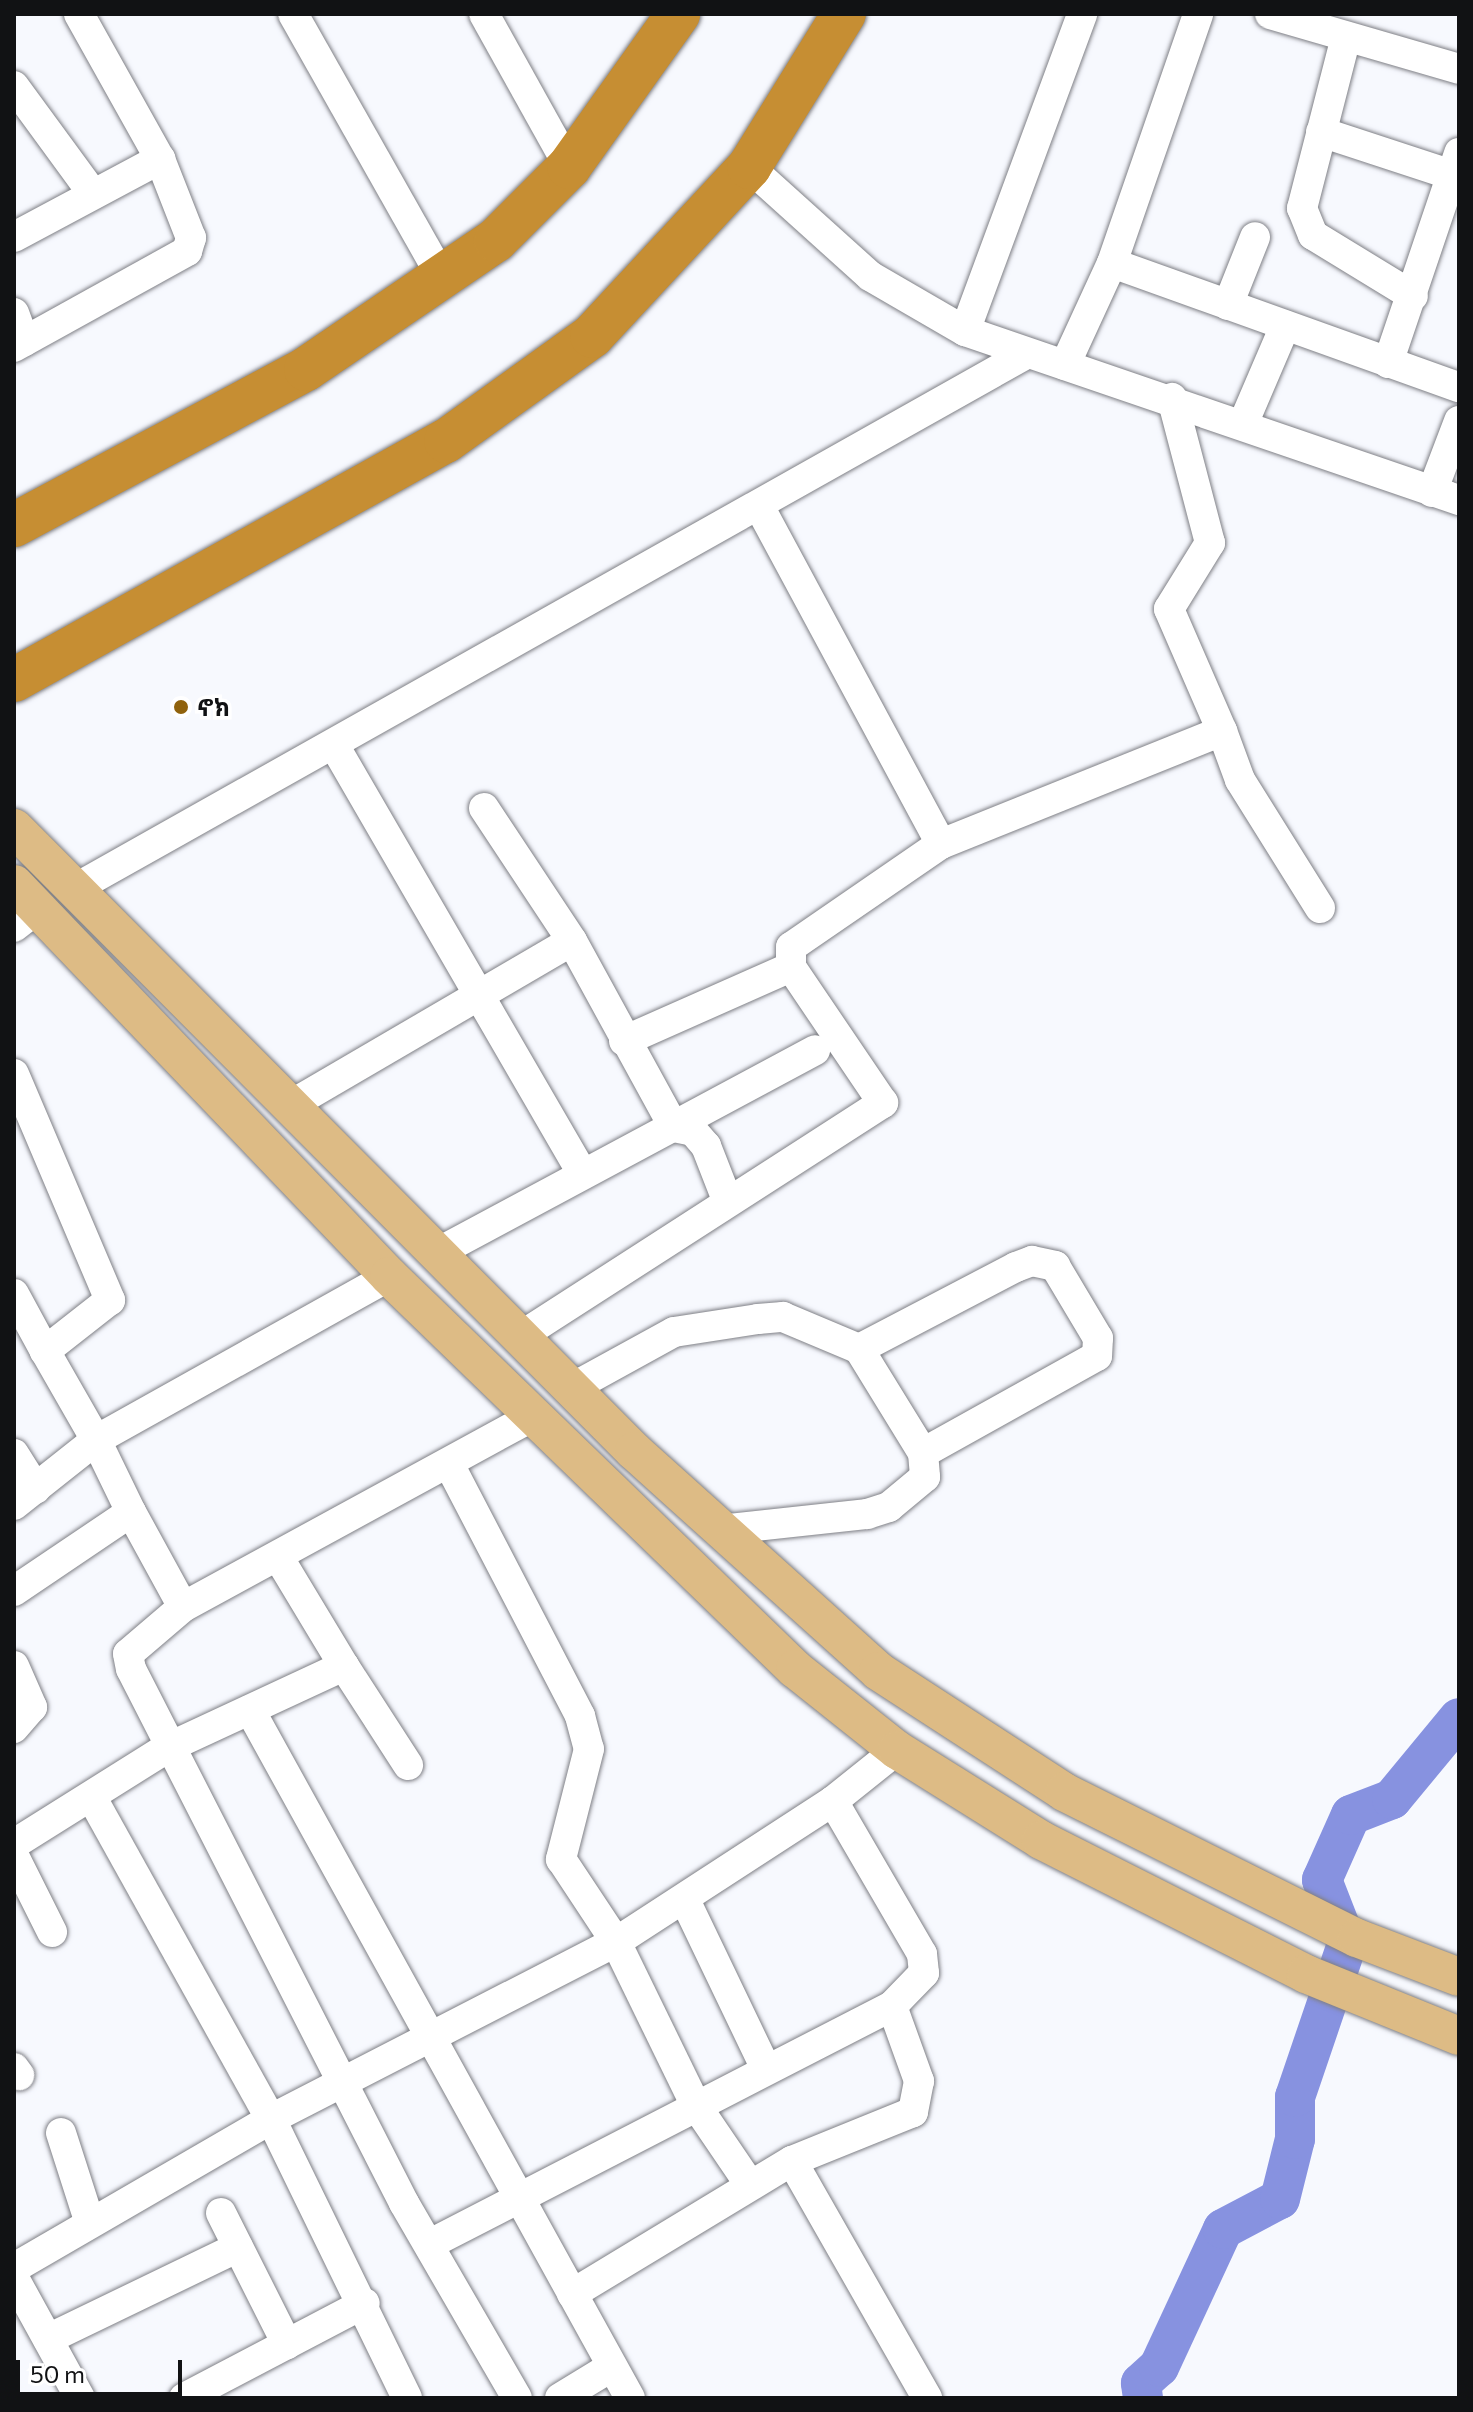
<!DOCTYPE html>
<html>
<head>
<meta charset="utf-8">
<style>
  body { margin:0 }
  #map { position:relative; width:1473px; height:2412px; overflow:hidden; background:#f7f9fe; font-family:Commissioner,"Noto Sans Ethiopic",sans-serif }
  div>[style] { position:absolute }
  .river>* { height:40px; margin:-20px; padding:0 20px; transform-origin:20px; border-radius:20px; background:#8792e0 }
  .roads { filter:drop-shadow(0 0 2px #7e7f85) drop-shadow(0 0 2px #7e7f85) }
  .minor>* { height:30px; margin:-15px; padding:0 15px; transform-origin:15px; border-radius:15px; background:#fff }
  .major>* { height:38px; margin:-19px; padding:0 19px; transform-origin:19px; border-radius:19px; background:#ddbb85 }
  .highway>* { height:44px; margin:-22px; padding:0 22px; transform-origin:22px; border-radius:22px; background:#c68e33 }
  .dots>* { width:22px; height:22px; translate:-50% -50%; box-sizing:border-box; border:4px solid #fff; border-radius:50% }
  span { translate:-50% -50%; white-space:nowrap; text-align:center; line-height:1.15; -webkit-text-stroke:7px #fff; paint-order:stroke }
  .poi-label { font-size:24px; color:#111214; font-weight:700 }
  .left { translate:0 -50%; text-align:left }
  .frame { position:absolute; inset:0; border:16px solid #111214; pointer-events:none }
  .scale { position:absolute; left:16px; top:2360px; width:166px; height:36px; box-sizing:border-box; border:4px solid #111214; border-top:0; padding-left:10px; font-size:24px; line-height:28px; white-space:nowrap; color:#111214; -webkit-text-stroke:6px #fff; paint-order:stroke }
</style>
</head>
<body>
<div id="map">
  <div class="river">
    <div style="left:1143px;top:2398px;width:15px;rotate:-98deg"></div>
    <div style="left:1141px;top:2383px;width:24px;rotate:-42deg"></div>
    <div style="left:1159px;top:2367px;width:152px;rotate:-65.1deg"></div>
    <div style="left:1223px;top:2229px;width:64px;rotate:-27.8deg"></div>
    <div style="left:1280px;top:2199px;width:62px;rotate:-76deg"></div>
    <div style="left:1295px;top:2139px;width:42px;rotate:-90deg"></div>
    <div style="left:1295px;top:2097px;width:162px;rotate:-71.2deg"></div>
    <div style="left:1347px;top:1944px;width:69px;rotate:-111.3deg"></div>
    <div style="left:1322px;top:1880px;width:71px;rotate:-66deg"></div>
    <div style="left:1351px;top:1815px;width:44px;rotate:-21.3deg"></div>
    <div style="left:1392px;top:1799px;width:105px;rotate:-50.4deg"></div>
  </div>
  <div class="roads">
    <div class="minor">
      <div style="left:293px;top:14px;width:305px;rotate:60.5deg"></div>
      <div style="left:484px;top:14px;width:175px;rotate:60.9deg"></div>
      <div style="left:1270px;top:14px;width:197px;rotate:16.2deg"></div>
      <div style="left:1346px;top:37px;width:177px;rotate:104.4deg"></div>
      <div style="left:1302px;top:208px;width:29px;rotate:68deg"></div>
      <div style="left:1313px;top:235px;width:117px;rotate:31.4deg"></div>
      <div style="left:14px;top:86px;width:134px;rotate:53.8deg"></div>
      <div style="left:1321px;top:132px;width:138px;rotate:18.2deg"></div>
      <div style="left:749px;top:167px;width:163px;rotate:42deg"></div>
      <div style="left:870px;top:276px;width:110px;rotate:30.1deg"></div>
      <div style="left:965px;top:331px;width:522px;rotate:18.89deg"></div>
      <div style="left:14px;top:237px;width:166px;rotate:-28.1deg"></div>
      <div style="left:1112px;top:263px;width:368px;rotate:19.7deg"></div>
      <div style="left:1228px;top:305px;width:73px;rotate:-68.3deg"></div>
      <div style="left:14px;top:313px;width:30px;rotate:70deg"></div>
      <div style="left:965px;top:331px;width:338px;rotate:-69.7deg"></div>
      <div style="left:14px;top:347px;width:198px;rotate:-29deg"></div>
      <div style="left:187px;top:251px;width:14px;rotate:-73deg"></div>
      <div style="left:191px;top:238px;width:85px;rotate:-111.4deg"></div>
      <div style="left:160px;top:159px;width:166px;rotate:-119.2deg"></div>
      <div style="left:1388px;top:363px;width:222px;rotate:-71.3deg"></div>
      <div style="left:1065px;top:365px;width:112px;rotate:-65.3deg"></div>
      <div style="left:1112px;top:263px;width:263px;rotate:-70.9deg"></div>
      <div style="left:1243px;top:424px;width:107px;rotate:-66.8deg"></div>
      <div style="left:1432px;top:492px;width:76px;rotate:-69.2deg"></div>
      <div style="left:1222px;top:731px;width:52px;rotate:69.8deg"></div>
      <div style="left:1240px;top:780px;width:151px;rotate:58deg"></div>
      <div style="left:334px;top:745px;width:494px;rotate:59.9deg"></div>
      <div style="left:484px;top:808px;width:159px;rotate:56.5deg"></div>
      <div style="left:572px;top:941px;width:212px;rotate:61.3deg"></div>
      <div style="left:674px;top:1127px;width:19px;rotate:12deg"></div>
      <div style="left:693px;top:1131px;width:20px;rotate:49deg"></div>
      <div style="left:706px;top:1146px;width:58px;rotate:68.7deg"></div>
      <div style="left:941px;top:844px;width:303px;rotate:-21.9deg"></div>
      <div style="left:1222px;top:731px;width:133px;rotate:-113.5deg"></div>
      <div style="left:1169px;top:609px;width:78px;rotate:-58.2deg"></div>
      <div style="left:1210px;top:543px;width:150px;rotate:-104.7deg"></div>
      <div style="left:76px;top:888px;width:1090px;rotate:-29.34deg"></div>
      <div style="left:14px;top:927px;width:29px;rotate:-38deg"></div>
      <div style="left:624px;top:1041px;width:183px;rotate:-23.9deg"></div>
      <div style="left:14px;top:1074px;width:246px;rotate:67deg"></div>
      <div style="left:110px;top:1300px;width:83px;rotate:141.9deg"></div>
      <div style="left:45px;top:1351px;width:103px;rotate:60.2deg"></div>
      <div style="left:96px;top:1440px;width:105px;rotate:141.6deg"></div>
      <div style="left:291px;top:1105px;width:325px;rotate:-30.3deg"></div>
      <div style="left:437px;top:1253px;width:429px;rotate:-28.2deg"></div>
      <div style="left:14px;top:1294px;width:65px;rotate:61.5deg"></div>
      <div style="left:521px;top:1336px;width:431px;rotate:-32.8deg"></div>
      <div style="left:883px;top:1103px;width:164px;rotate:-124.1deg"></div>
      <div style="left:791px;top:967px;width:20px;rotate:-90deg"></div>
      <div style="left:791px;top:947px;width:182px;rotate:-34.5deg"></div>
      <div style="left:941px;top:844px;width:384px;rotate:-118.3deg"></div>
      <div style="left:859px;top:1349px;width:177px;rotate:-27.6deg"></div>
      <div style="left:1016px;top:1267px;width:17px;rotate:-21deg"></div>
      <div style="left:1032px;top:1261px;width:24px;rotate:12deg"></div>
      <div style="left:1055px;top:1266px;width:84px;rotate:59.2deg"></div>
      <div style="left:1098px;top:1338px;width:18px;rotate:93deg"></div>
      <div style="left:1097px;top:1356px;width:199px;rotate:150.9deg"></div>
      <div style="left:572px;top:1388px;width:116px;rotate:-28.8deg"></div>
      <div style="left:674px;top:1332px;width:85px;rotate:-8.8deg"></div>
      <div style="left:758px;top:1319px;width:25px;rotate:-5deg"></div>
      <div style="left:783px;top:1317px;width:82px;rotate:22.8deg"></div>
      <div style="left:859px;top:1349px;width:122px;rotate:58.4deg"></div>
      <div style="left:923px;top:1453px;width:24px;rotate:85deg"></div>
      <div style="left:925px;top:1477px;width:47px;rotate:140.2deg"></div>
      <div style="left:889px;top:1507px;width:23px;rotate:162deg"></div>
      <div style="left:867px;top:1514px;width:149px;rotate:173.8deg"></div>
      <div style="left:14px;top:1454px;width:41px;rotate:57.8deg"></div>
      <div style="left:449px;top:1464px;width:284px;rotate:62.5deg"></div>
      <div style="left:580px;top:1716px;width:34px;rotate:75deg"></div>
      <div style="left:589px;top:1749px;width:114px;rotate:104.3deg"></div>
      <div style="left:561px;top:1859px;width:100px;rotate:56.5deg"></div>
      <div style="left:616px;top:1942px;width:180px;rotate:64deg"></div>
      <div style="left:695px;top:2104px;width:98px;rotate:55.8deg"></div>
      <div style="left:131px;top:1512px;width:108px;rotate:61.3deg"></div>
      <div style="left:183px;top:1607px;width:397px;rotate:-28.6deg"></div>
      <div style="left:14px;top:1591px;width:141px;rotate:-34deg"></div>
      <div style="left:131px;top:1512px;width:80px;rotate:-115.9deg"></div>
      <div style="left:96px;top:1440px;width:336px;rotate:-29.2deg"></div>
      <div style="left:183px;top:1607px;width:72px;rotate:139.5deg"></div>
      <div style="left:128px;top:1654px;width:15px;rotate:79deg"></div>
      <div style="left:131px;top:1669px;width:600px;rotate:62.92deg"></div>
      <div style="left:404px;top:2203px;width:225px;rotate:59.9deg"></div>
      <div style="left:14px;top:1666px;width:45px;rotate:66.3deg"></div>
      <div style="left:32px;top:1707px;width:28px;rotate:131deg"></div>
      <div style="left:344px;top:1666px;width:118px;rotate:57.1deg"></div>
      <div style="left:250px;top:1710px;width:786px;rotate:61.09deg"></div>
      <div style="left:92px;top:1798px;width:368px;rotate:60.9deg"></div>
      <div style="left:271px;top:2119px;width:310px;rotate:64deg"></div>
      <div style="left:14px;top:1844px;width:181px;rotate:-32.1deg"></div>
      <div style="left:167px;top:1748px;width:195px;rotate:-24.9deg"></div>
      <div style="left:344px;top:1666px;width:124px;rotate:-121.1deg"></div>
      <div style="left:14px;top:1856px;width:85px;rotate:63.4deg"></div>
      <div style="left:685px;top:1900px;width:185px;rotate:64.4deg"></div>
      <div style="left:892px;top:2006px;width:80px;rotate:70.2deg"></div>
      <div style="left:919px;top:2081px;width:32px;rotate:101deg"></div>
      <div style="left:913px;top:2112px;width:131px;rotate:158deg"></div>
      <div style="left:792px;top:2161px;width:273px;rotate:60.3deg"></div>
      <div style="left:14px;top:2068px;width:9px;rotate:54deg"></div>
      <div style="left:61px;top:2133px;width:91px;rotate:72.2deg"></div>
      <div style="left:221px;top:2213px;width:147px;rotate:63.3deg"></div>
      <div style="left:430px;top:2244px;width:520px;rotate:-27.26deg"></div>
      <div style="left:892px;top:2006px;width:46px;rotate:-45.9deg"></div>
      <div style="left:924px;top:1973px;width:19px;rotate:-96deg"></div>
      <div style="left:922px;top:1954px;width:177px;rotate:-120.2deg"></div>
      <div style="left:14px;top:2268px;width:297px;rotate:-30.1deg"></div>
      <div style="left:271px;top:2119px;width:388px;rotate:-27.2deg"></div>
      <div style="left:616px;top:1942px;width:259px;rotate:-33deg"></div>
      <div style="left:833px;top:1801px;width:82px;rotate:-38.6deg"></div>
      <div style="left:14px;top:2278px;width:137px;rotate:61.2deg"></div>
      <div style="left:572px;top:2294px;width:257px;rotate:-31.2deg"></div>
      <div style="left:48px;top:2339px;width:211px;rotate:-25.8deg"></div>
      <div style="left:184px;top:2398px;width:204px;rotate:-27.7deg"></div>
      <div style="left:560px;top:2398px;width:60px;rotate:-31.3deg"></div>
    </div>
    <div class="major">
      <div style="left:14px;top:828px;width:879px;rotate:45.14deg"></div>
      <div style="left:634px;top:1451px;width:329px;rotate:42deg"></div>
      <div style="left:878px;top:1671px;width:222px;rotate:33deg"></div>
      <div style="left:1064px;top:1792px;width:327px;rotate:26.5deg"></div>
      <div style="left:1357px;top:1938px;width:109px;rotate:20.9deg"></div>
      <div style="left:14px;top:884px;width:542px;rotate:46.27deg"></div>
      <div style="left:389px;top:1276px;width:565px;rotate:44.07deg"></div>
      <div style="left:795px;top:1669px;width:130px;rotate:38.5deg"></div>
      <div style="left:897px;top:1750px;width:170px;rotate:32deg"></div>
      <div style="left:1041px;top:1840px;width:297px;rotate:26.8deg"></div>
      <div style="left:1306px;top:1974px;width:165px;rotate:22.1deg"></div>
    </div>
    <div class="highway">
      <div style="left:14px;top:525px;width:331px;rotate:-28.1deg"></div>
      <div style="left:306px;top:369px;width:230px;rotate:-34.2deg"></div>
      <div style="left:496px;top:240px;width:103px;rotate:-45deg"></div>
      <div style="left:569px;top:167px;width:188px;rotate:-54.5deg"></div>
      <div style="left:14px;top:680px;width:494px;rotate:-29deg"></div>
      <div style="left:446px;top:441px;width:180px;rotate:-35.7deg"></div>
      <div style="left:592px;top:336px;width:231px;rotate:-47.1deg"></div>
      <div style="left:749px;top:167px;width:180px;rotate:-58.2deg"></div>
    </div>
  </div>
  <div class="dots">
    <div style="left:181px;top:707px;background:#90620c"></div>
  </div>
  <div class="poi-label">
    <span class="left" style="left:197px;top:707px">ኖክ</span>
  </div>
  <div class="frame"></div>
  <div class="scale">50 m</div>
</div>
</body>
</html>
